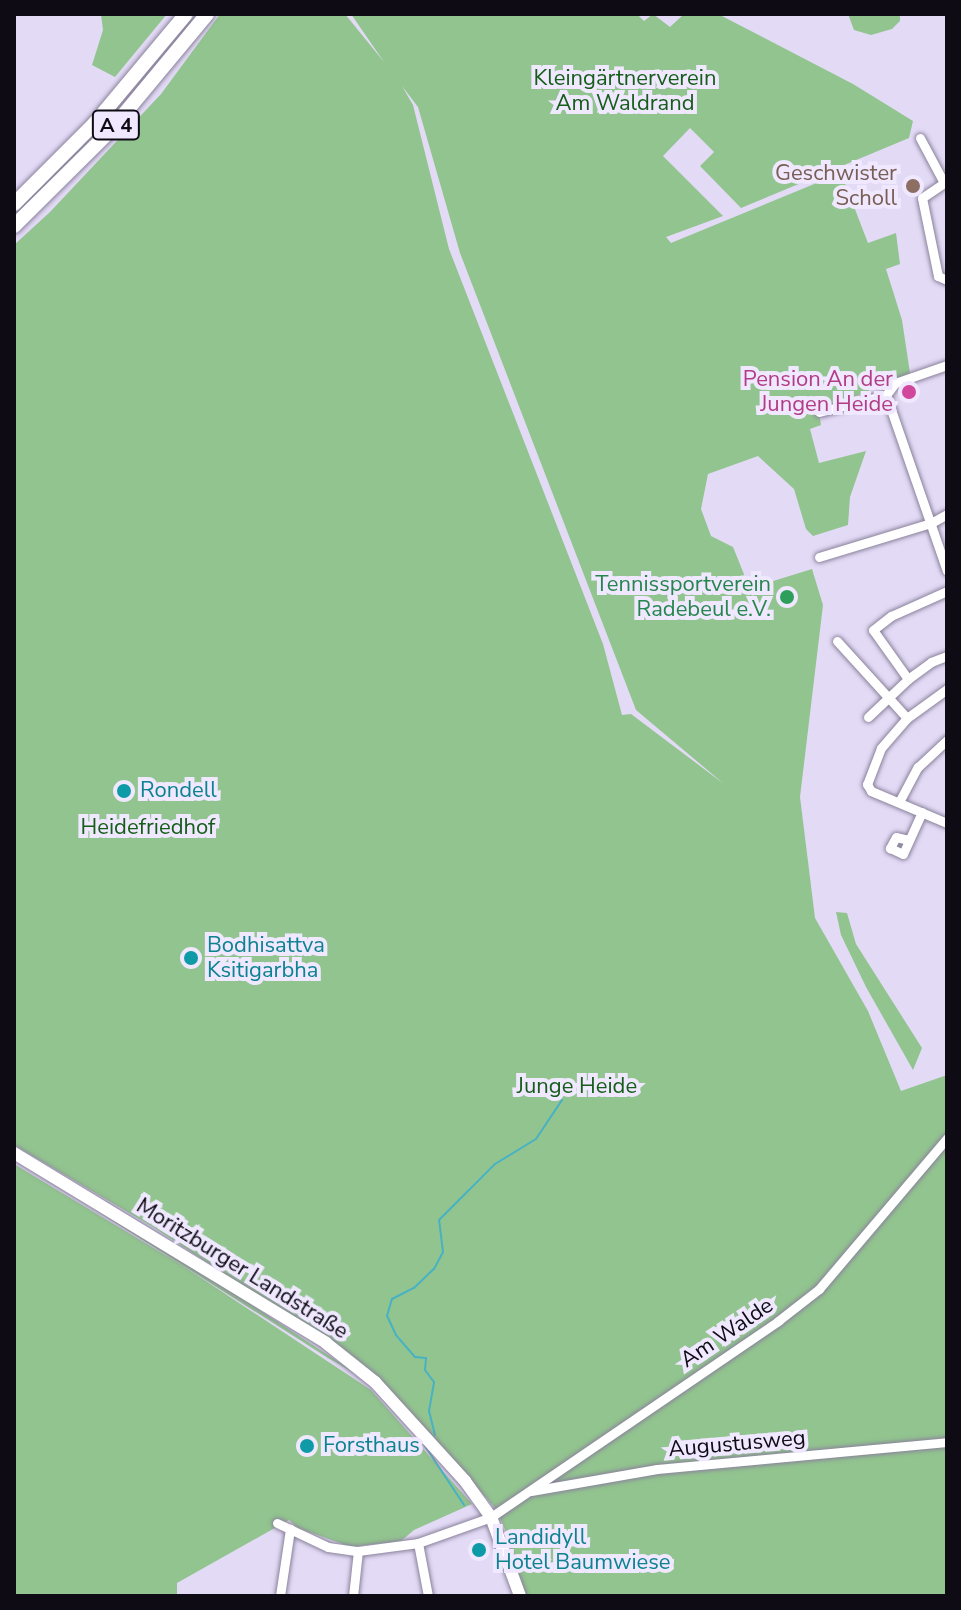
<!DOCTYPE html>
<html>
<head>
<meta charset="utf-8">
<style>
  body { margin:0 }
  #map { position:relative; width:961px; height:1610px; overflow:hidden; background:#e3daf6; font-family:"Nunito Sans",sans-serif }
  div>[style] { position:absolute }
  .green>* { inset:0; background:#92c48f }
  .stream>* { height:2px; margin:-1px; padding:0 1px; transform-origin:1px; border-radius:1px; background:#48b2c4 }
  .roads { filter:drop-shadow(0 0 2px #8a829b) drop-shadow(0 0 2px #8a829b) }
  .minor>* { height:9px; margin:-4.5px; padding:0 4.5px; transform-origin:4.5px; border-radius:4.5px; background:#fff }
  .major>* { height:12px; margin:-6px; padding:0 6px; transform-origin:6px; border-radius:6px; background:#fff }
  .highway>* { height:14px; margin:-7px; padding:0 7px; transform-origin:7px; border-radius:7px; background:#fff }
  .dots>* { width:22px; height:22px; translate:-50% -50%; box-sizing:border-box; border:4px solid #efe8ff; border-radius:50% }
  span { translate:-50% -50%; white-space:nowrap; text-align:center; line-height:1.15; -webkit-text-stroke:8px #efe8ff; paint-order:stroke }
  .shield-label span { padding:2px 6px; background:#efe8ff; border:2px solid; border-radius:6px; -webkit-text-stroke-width:0 }
  .shield-label { font-size:20px; color:#0e0b14; font-weight:700 }
  .park-label { font-size:22px; color:#155d18 }
  .education-label { font-size:22px; color:#785e54 }
  .right { translate:-100% -50%; text-align:right }
  .hotel-label { font-size:22px; color:#b23c85 }
  .leisure-label { font-size:22px; color:#27864d }
  .culture-label { font-size:22px; color:#0d838f }
  .left { translate:0 -50%; text-align:left }
  .street-label { font-size:22px; color:#0e0b14 }
  .frame { position:absolute; inset:0; border:16px solid #0e0b14; pointer-events:none }
</style>
</head>
<body>
<div id="map">
  <div class="green">
    <div style="clip-path:polygon(101px 14px,167px 14px,115px 77px,92px 65px,103px 30px)"></div>
    <div style="clip-path:polygon(evenodd,220px 14px,345px 14px,384px 62px,351px 14px,637px 14px,644px 21px,653px 14px,670px 27px,684px 14px,718px 14px,853px 84px,913px 121px,909px 138px,741px 208px,700px 166px,714px 152px,690px 128px,663px 156px,723px 216px,666px 237px,671px 243px,841px 173px,868px 243px,896px 233px,900px 264px,886px 269px,902px 320px,910px 373px,819px 412px,821px 425px,810px 429px,819px 463px,866px 451px,850px 497px,848px 525px,813px 536px,806px 529px,794px 489px,758px 456px,708px 474px,701px 509px,711px 536px,733px 547px,756px 604px,751px 588px,812px 569px,823px 605px,800px 797px,815px 918px,868px 1011px,901px 1091px,947px 1075px,947px 1596px,525px 1596px,507px 1534px,496px 1509px,408px 1409px,376px 1379px,285px 1313px,153px 1227px,14px 1145px,14px 245px,50px 212px,161px 94px,220px 14px,402px 86px,418px 107px,460px 253px,636px 710px,724px 784px,631px 714px,622px 715px,603px 644px,449px 249px,413px 105px,402px 86px)"></div>
    <div style="clip-path:polygon(848px 14px,900px 14px,900px 21px,892px 29px,871px 35px,854px 30px)"></div>
    <div style="clip-path:polygon(836px 912px,847px 913px,856px 944px,922px 1048px,913px 1070px,866px 987px,841px 935px)"></div>
    <div style="clip-path:polygon(14px 1164px,180px 1264px,371px 1390px,472px 1504px,414px 1530px,401px 1541px,351px 1547px,298px 1528px,289px 1520px,177px 1583px,177px 1596px,14px 1596px)"></div>
    <div style="clip-path:polygon(47px 1179px,183px 1260px,366px 1380px,328px 1358px)"></div>
  </div>
  <div class="stream">
    <div style="left:435px;top:1435px;width:25px;rotate:-104deg"></div>
    <div style="left:429px;top:1411px;width:29px;rotate:-80deg"></div>
    <div style="left:434px;top:1382px;width:15px;rotate:-127deg"></div>
    <div style="left:425px;top:1370px;width:12px;rotate:-85deg"></div>
    <div style="left:426px;top:1358px;width:11px;rotate:-175deg"></div>
    <div style="left:415px;top:1357px;width:29px;rotate:-131deg"></div>
    <div style="left:396px;top:1335px;width:21px;rotate:-115deg"></div>
    <div style="left:387px;top:1316px;width:18px;rotate:-74deg"></div>
    <div style="left:392px;top:1299px;width:25px;rotate:-27deg"></div>
    <div style="left:414px;top:1288px;width:28px;rotate:-44deg"></div>
    <div style="left:434px;top:1269px;width:19px;rotate:-62deg"></div>
    <div style="left:443px;top:1252px;width:32px;rotate:-97deg"></div>
    <div style="left:439px;top:1220px;width:79px;rotate:-45deg"></div>
    <div style="left:495px;top:1164px;width:48px;rotate:-31.4deg"></div>
    <div style="left:536px;top:1139px;width:47px;rotate:-56.3deg"></div>
    <div style="left:425px;top:1446px;width:71px;rotate:56.5deg"></div>
  </div>
  <div class="roads">
    <div class="minor">
      <div style="left:920px;top:138px;width:51px;rotate:61.9deg"></div>
      <div style="left:947px;top:181px;width:30px;rotate:146deg"></div>
      <div style="left:922px;top:198px;width:80px;rotate:78.4deg"></div>
      <div style="left:938px;top:276px;width:10px;rotate:24deg"></div>
      <div style="left:886px;top:395px;width:186px;rotate:70.9deg"></div>
      <div style="left:819px;top:412px;width:69px;rotate:-14.2deg"></div>
      <div style="left:886px;top:395px;width:15px;rotate:-53deg"></div>
      <div style="left:895px;top:383px;width:55px;rotate:-19.1deg"></div>
      <div style="left:819px;top:557px;width:117px;rotate:-16.9deg"></div>
      <div style="left:931px;top:523px;width:18px;rotate:-29deg"></div>
      <div style="left:837px;top:641px;width:104px;rotate:47.7deg"></div>
      <div style="left:908px;top:679px;width:60px;rotate:-125.5deg"></div>
      <div style="left:873px;top:630px;width:23px;rotate:-38deg"></div>
      <div style="left:891px;top:616px;width:61px;rotate:-24.1deg"></div>
      <div style="left:947px;top:689px;width:49px;rotate:144.1deg"></div>
      <div style="left:907px;top:718px;width:40px;rotate:131deg"></div>
      <div style="left:881px;top:748px;width:39px;rotate:111deg"></div>
      <div style="left:867px;top:784px;width:8px;rotate:60deg"></div>
      <div style="left:871px;top:791px;width:82px;rotate:22.8deg"></div>
      <div style="left:868px;top:717px;width:55px;rotate:-43.5deg"></div>
      <div style="left:908px;top:679px;width:29px;rotate:-36deg"></div>
      <div style="left:931px;top:662px;width:17px;rotate:-21deg"></div>
      <div style="left:899px;top:802px;width:40px;rotate:-62deg"></div>
      <div style="left:918px;top:767px;width:40px;rotate:-43deg"></div>
      <div style="left:909px;top:840px;width:13px;rotate:-167deg"></div>
      <div style="left:896px;top:837px;width:13px;rotate:119deg"></div>
      <div style="left:890px;top:848px;width:14px;rotate:25deg"></div>
      <div style="left:903px;top:854px;width:46px;rotate:-65.7deg"></div>
      <div style="left:531px;top:1491px;width:128px;rotate:-9.9deg"></div>
      <div style="left:657px;top:1469px;width:291px;rotate:-5.3deg"></div>
      <div style="left:277px;top:1523px;width:56px;rotate:25.2deg"></div>
      <div style="left:328px;top:1547px;width:30px;rotate:8deg"></div>
      <div style="left:358px;top:1551px;width:61px;rotate:-7.6deg"></div>
      <div style="left:418px;top:1543px;width:77px;rotate:-19.6deg"></div>
      <div style="left:491px;top:1517px;width:348px;rotate:-34.3deg"></div>
      <div style="left:778px;top:1321px;width:52px;rotate:-38deg"></div>
      <div style="left:819px;top:1289px;width:198px;rotate:-49.7deg"></div>
      <div style="left:418px;top:1543px;width:54px;rotate:79.3deg"></div>
      <div style="left:280px;top:1596px;width:68px;rotate:-81.5deg"></div>
      <div style="left:353px;top:1596px;width:45px;rotate:-83.7deg"></div>
    </div>
    <div class="major">
      <div style="left:14px;top:1153px;width:365px;rotate:31.3deg"></div>
      <div style="left:326px;top:1343px;width:63px;rotate:38.5deg"></div>
      <div style="left:375px;top:1382px;width:134px;rotate:47.7deg"></div>
      <div style="left:465px;top:1481px;width:44px;rotate:54.2deg"></div>
      <div style="left:491px;top:1517px;width:84px;rotate:69.8deg"></div>
    </div>
    <div class="highway">
      <div style="left:14px;top:204px;width:113px;rotate:-45deg"></div>
      <div style="left:94px;top:124px;width:143px;rotate:-50.1deg"></div>
      <div style="left:14px;top:226px;width:135px;rotate:-44.7deg"></div>
      <div style="left:110px;top:131px;width:152px;rotate:-50.3deg"></div>
    </div>
  </div>
  <div class="dots">
    <div style="left:913px;top:186px;background:#8d6e63"></div>
    <div style="left:909px;top:392px;background:#d1479c"></div>
    <div style="left:787px;top:597px;background:#2e9e5b"></div>
    <div style="left:124px;top:791px;background:#0f9aa8"></div>
    <div style="left:191px;top:958px;background:#0f9aa8"></div>
    <div style="left:307px;top:1446px;background:#0f9aa8"></div>
    <div style="left:479px;top:1550px;background:#0f9aa8"></div>
  </div>
  <div class="shield-label">
    <span style="left:116px;top:125px">A 4</span>
  </div>
  <div class="park-label">
    <span style="left:625px;top:91px">Kleingärtnerverein<br>Am Waldrand</span>
    <span style="left:148px;top:828px">Heidefriedhof</span>
    <span style="left:577px;top:1087px">Junge Heide</span>
  </div>
  <div class="education-label">
    <span class="right" style="left:897px;top:186px">Geschwister<br>Scholl</span>
  </div>
  <div class="hotel-label">
    <span class="right" style="left:893px;top:392px">Pension An der<br>Jungen Heide</span>
  </div>
  <div class="leisure-label">
    <span class="right" style="left:771px;top:597px">Tennissportverein<br>Radebeul e.V.</span>
  </div>
  <div class="culture-label">
    <span class="left" style="left:140px;top:791px">Rondell</span>
    <span class="left" style="left:207px;top:958px">Bodhisattva<br>Ksitigarbha</span>
    <span class="left" style="left:323px;top:1446px">Forsthaus</span>
    <span class="left" style="left:495px;top:1550px">Landidyll<br>Hotel Baumwiese</span>
  </div>
  <div class="street-label">
    <span style="left:242px;top:1269px;rotate:32deg">Moritzburger Landstraße</span>
    <span style="left:727px;top:1333px;rotate:-34deg">Am Walde</span>
    <span style="left:737px;top:1444px;rotate:-5deg">Augustusweg</span>
  </div>
  <div class="frame"></div>
</div>
</body>
</html>
